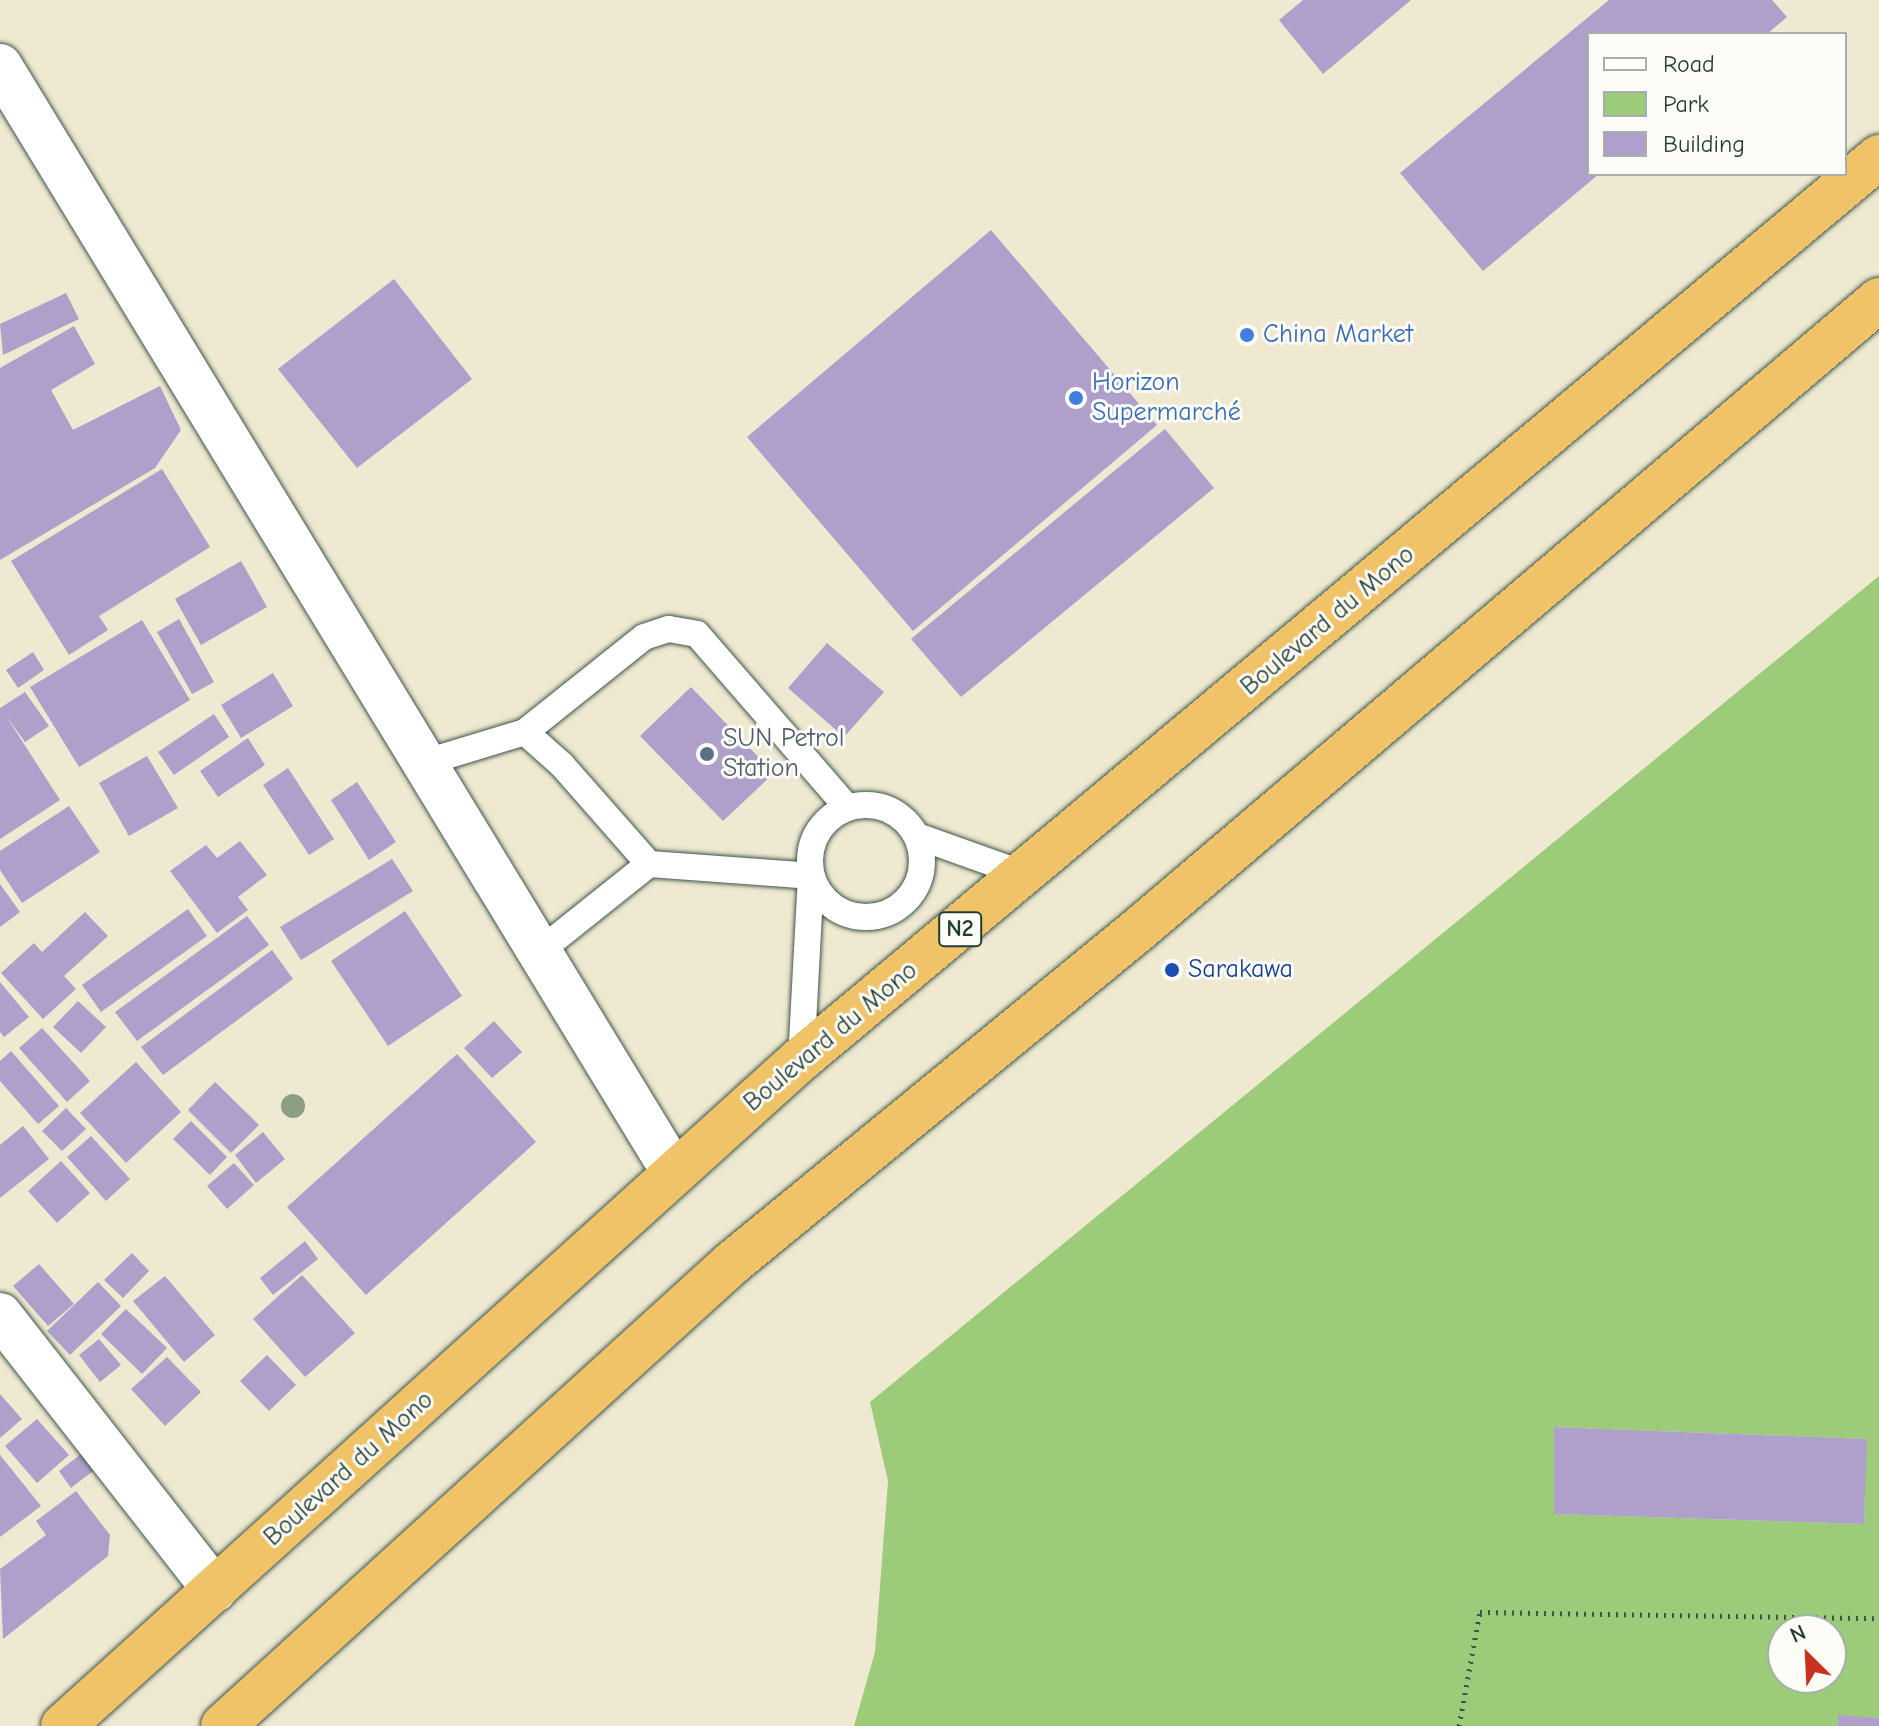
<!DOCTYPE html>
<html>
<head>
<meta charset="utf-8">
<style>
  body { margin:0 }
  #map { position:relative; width:1879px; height:1726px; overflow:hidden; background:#eee9d0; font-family:"Comic Neue",sans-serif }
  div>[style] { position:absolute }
  .green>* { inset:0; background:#9ccb7a }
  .building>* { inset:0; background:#aea0ca }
  .path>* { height:5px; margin-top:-2.5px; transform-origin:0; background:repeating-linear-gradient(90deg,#3e574b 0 2px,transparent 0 8px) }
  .roads { filter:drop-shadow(0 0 2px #3e574b) drop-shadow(0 0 2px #3e574b) }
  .service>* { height:26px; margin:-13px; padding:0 13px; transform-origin:13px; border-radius:13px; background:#fff }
  .service>.ring { margin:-13px; padding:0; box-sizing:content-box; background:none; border:26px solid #fff; border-radius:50% }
  .minor>* { height:44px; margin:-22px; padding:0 22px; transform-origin:22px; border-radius:22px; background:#fff }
  .tertiary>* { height:44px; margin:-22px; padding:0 22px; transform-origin:22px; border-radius:22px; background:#fff }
  .trunk>* { height:44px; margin:-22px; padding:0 22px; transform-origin:22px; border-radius:22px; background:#f1c369 }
  .trees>* { width:24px; height:24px; margin:-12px; border-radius:50%; background:#8d9e84 }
  .dots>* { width:22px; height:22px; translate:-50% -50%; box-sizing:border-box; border:4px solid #fdfcf7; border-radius:50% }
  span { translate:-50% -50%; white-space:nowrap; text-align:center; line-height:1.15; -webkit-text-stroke:6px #fdfcf7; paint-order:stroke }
  .shield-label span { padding:2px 6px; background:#fdfcf7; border:2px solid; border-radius:6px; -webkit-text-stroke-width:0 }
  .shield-label { font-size:24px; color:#1f3d34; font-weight:700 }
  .shop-label { font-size:26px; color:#366cbe }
  .left { translate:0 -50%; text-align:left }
  .street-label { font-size:26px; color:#1f3d34 }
  .service-label { font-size:26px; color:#4e5e75 }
  .transit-label { font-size:26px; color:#164399 }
  .legend { position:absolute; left:1587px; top:32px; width:260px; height:144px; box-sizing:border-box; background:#fdfcf7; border:2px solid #a4b0a9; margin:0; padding:10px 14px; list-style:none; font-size:24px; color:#1f3d34 }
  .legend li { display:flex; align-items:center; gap:16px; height:40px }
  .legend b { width:40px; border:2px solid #a4b0a9 }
  .north { position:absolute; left:1767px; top:1614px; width:80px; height:80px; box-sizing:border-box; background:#fdfcf7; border:2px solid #a4b0a9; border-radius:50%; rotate:336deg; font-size:22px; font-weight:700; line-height:32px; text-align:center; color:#1f3d34 }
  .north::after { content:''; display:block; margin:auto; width:28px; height:36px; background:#c8321e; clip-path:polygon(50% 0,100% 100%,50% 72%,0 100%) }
</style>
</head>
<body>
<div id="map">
  <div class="green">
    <div style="clip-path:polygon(evenodd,1879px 576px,1879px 1718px,1838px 1716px,1837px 1726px,854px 1726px,875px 1652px,888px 1481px,870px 1402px,1879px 576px,1554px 1427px,1866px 1439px,1864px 1524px,1555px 1514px,1554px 1427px,1879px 576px,1783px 1630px,1831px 1630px,1831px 1678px,1783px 1678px,1783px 1630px)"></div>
  </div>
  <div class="building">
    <div style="clip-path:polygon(1303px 0,1411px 0,1323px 74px,1279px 20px)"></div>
    <div style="clip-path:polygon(1609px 0,1772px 0,1787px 17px,1767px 34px,1589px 34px,1589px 174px,1599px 174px,1483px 271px,1400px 173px)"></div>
    <div style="clip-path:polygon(991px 230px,1157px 425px,913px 631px,747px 437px)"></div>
    <div style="clip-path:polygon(394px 279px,472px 379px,357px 468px,278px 369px)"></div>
    <div style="clip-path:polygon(66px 293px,79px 319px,3px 355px,0 324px)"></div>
    <div style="clip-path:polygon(74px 326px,95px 364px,51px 390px,73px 430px,160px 386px,181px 430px,155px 468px,0 560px,0 368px)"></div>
    <div style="clip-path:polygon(1165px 429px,1214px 488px,961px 697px,911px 639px)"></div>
    <div style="clip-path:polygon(162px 469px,210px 547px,99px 616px,108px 630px,69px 655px,11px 561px)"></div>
    <div style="clip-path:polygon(241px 561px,267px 607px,201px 645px,175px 599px)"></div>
    <div style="clip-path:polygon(179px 619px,214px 682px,192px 694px,157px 632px)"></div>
    <div style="clip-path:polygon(142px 620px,190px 700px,79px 767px,30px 687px)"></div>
    <div style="clip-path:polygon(827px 643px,884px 692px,844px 737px,788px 688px)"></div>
    <div style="clip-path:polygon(33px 652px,44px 670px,18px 688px,6px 670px)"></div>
    <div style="clip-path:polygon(273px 673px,293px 706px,241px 738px,221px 705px)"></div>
    <div style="clip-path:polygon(691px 687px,774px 773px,723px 821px,640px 736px)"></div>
    <div style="clip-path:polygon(25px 692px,49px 726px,25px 742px,6px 716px,60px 800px,0 839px,0 708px)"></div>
    <div style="clip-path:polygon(214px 714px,229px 737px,174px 775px,158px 752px)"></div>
    <div style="clip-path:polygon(248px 738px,265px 765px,218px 797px,200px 771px)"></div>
    <div style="clip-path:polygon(147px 756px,178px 808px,129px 836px,99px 783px)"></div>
    <div style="clip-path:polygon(288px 768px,334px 839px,309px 855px,263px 785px)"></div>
    <div style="clip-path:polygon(357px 782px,396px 842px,369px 860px,331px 800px)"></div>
    <div style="clip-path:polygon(69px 806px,100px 852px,22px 903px,0 870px,0 851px)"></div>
    <div style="clip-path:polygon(240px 841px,267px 875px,238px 897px,248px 910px,217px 933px,170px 871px,206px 845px,217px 858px)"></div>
    <div style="clip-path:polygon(392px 859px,413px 891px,301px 960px,280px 927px)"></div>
    <div style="clip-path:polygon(0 884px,20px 912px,0 927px)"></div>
    <div style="clip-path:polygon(188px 909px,207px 936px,101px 1012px,82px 985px)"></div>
    <div style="clip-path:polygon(405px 911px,462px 996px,388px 1046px,331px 961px)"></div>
    <div style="clip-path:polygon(85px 912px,108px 936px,64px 976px,76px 989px,43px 1019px,1px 973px,34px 943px,42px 952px)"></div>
    <div style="clip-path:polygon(247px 916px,269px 945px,137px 1041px,115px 1012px)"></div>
    <div style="clip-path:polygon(272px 950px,293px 979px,163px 1075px,141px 1047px)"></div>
    <div style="clip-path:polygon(0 982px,29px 1017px,4px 1037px,0 1032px)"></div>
    <div style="clip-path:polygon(78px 1001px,106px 1027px,81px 1053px,53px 1027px)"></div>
    <div style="clip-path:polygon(494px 1021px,522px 1052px,492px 1078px,464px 1048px)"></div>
    <div style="clip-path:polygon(42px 1028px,90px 1081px,67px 1102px,19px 1048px)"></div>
    <div style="clip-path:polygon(11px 1051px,59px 1106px,38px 1124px,0 1081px,0 1061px)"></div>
    <div style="clip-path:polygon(457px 1054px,536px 1142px,366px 1295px,287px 1207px)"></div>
    <div style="clip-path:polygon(136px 1062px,181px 1112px,126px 1163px,80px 1113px)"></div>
    <div style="clip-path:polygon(215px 1082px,259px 1125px,231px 1153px,188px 1110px)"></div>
    <div style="clip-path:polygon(66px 1108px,86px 1129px,62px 1151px,42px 1131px)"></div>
    <div style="clip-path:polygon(191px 1121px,227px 1157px,210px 1175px,173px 1139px)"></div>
    <div style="clip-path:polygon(23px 1126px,49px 1159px,0 1198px,0 1145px)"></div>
    <div style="clip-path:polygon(263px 1132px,285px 1159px,256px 1183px,235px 1155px)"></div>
    <div style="clip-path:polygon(91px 1136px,130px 1179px,106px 1201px,67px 1157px)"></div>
    <div style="clip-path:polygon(61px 1161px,90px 1193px,57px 1223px,28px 1191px)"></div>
    <div style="clip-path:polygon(234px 1163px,254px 1185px,227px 1209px,207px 1186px)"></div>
    <div style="clip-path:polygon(305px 1241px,318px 1259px,273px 1295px,260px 1278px)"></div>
    <div style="clip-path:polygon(132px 1253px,149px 1271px,123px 1298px,104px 1280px)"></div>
    <div style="clip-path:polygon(39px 1264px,74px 1304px,48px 1326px,13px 1286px)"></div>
    <div style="clip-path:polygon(302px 1275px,355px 1333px,305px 1377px,253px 1319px)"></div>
    <div style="clip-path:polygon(165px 1276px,215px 1335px,184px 1362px,133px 1301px)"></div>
    <div style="clip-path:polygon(98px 1282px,121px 1306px,70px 1355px,47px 1331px)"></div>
    <div style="clip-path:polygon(126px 1309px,167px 1348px,142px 1374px,101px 1334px)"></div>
    <div style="clip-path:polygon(99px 1339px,121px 1365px,100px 1382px,79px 1355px)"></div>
    <div style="clip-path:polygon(267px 1355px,296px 1385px,269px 1411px,240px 1381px)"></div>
    <div style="clip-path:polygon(167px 1357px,201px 1392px,165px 1426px,131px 1389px)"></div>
    <div style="clip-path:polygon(0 1394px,22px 1419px,0 1438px)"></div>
    <div style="clip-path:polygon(37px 1419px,69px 1455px,37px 1483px,5px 1446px)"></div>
    <div style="clip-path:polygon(1554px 1427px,1867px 1439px,1864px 1524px,1554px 1514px)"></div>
    <div style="clip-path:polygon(81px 1454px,93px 1471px,71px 1488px,59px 1471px)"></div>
    <div style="clip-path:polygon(0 1455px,41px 1506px,0 1537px)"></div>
    <div style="clip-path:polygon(76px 1491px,110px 1535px,108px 1556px,3px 1639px,0 1569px,46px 1535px,36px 1521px)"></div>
    <div style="clip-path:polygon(1838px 1715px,1879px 1718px,1879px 1726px,1837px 1726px)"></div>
  </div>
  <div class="path">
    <div style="left:1459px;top:1726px;width:116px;rotate:-79.6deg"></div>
    <div style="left:1480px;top:1612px;width:399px;rotate:0.9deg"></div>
  </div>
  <div class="roads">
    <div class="service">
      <div style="left:525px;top:732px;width:50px;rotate:41.7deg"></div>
      <div style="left:562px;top:765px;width:132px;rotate:48.7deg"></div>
      <div style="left:649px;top:864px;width:162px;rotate:4.2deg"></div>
      <div style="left:811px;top:876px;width:183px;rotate:93.1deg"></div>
      <div style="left:423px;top:763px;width:107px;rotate:-16.9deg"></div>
      <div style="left:525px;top:732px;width:152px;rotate:-38.6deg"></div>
      <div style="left:644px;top:637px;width:26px;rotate:-18deg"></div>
      <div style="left:669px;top:629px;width:28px;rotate:10deg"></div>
      <div style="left:697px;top:634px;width:229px;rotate:49.1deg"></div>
      <div class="ring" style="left:810px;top:805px;width:86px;height:86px"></div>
      <div style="left:917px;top:836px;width:116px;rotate:19.7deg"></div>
      <div style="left:540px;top:951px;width:139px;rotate:-38.6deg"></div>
    </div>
    <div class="minor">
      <div style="left:0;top:1315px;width:349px;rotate:52deg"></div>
    </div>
    <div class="tertiary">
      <div style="left:0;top:66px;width:1296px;rotate:58.66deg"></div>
    </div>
    <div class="trunk">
      <div style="left:63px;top:1726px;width:995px;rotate:-42.11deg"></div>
      <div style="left:801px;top:1059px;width:1406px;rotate:-39.92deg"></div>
      <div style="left:223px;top:1726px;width:688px;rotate:-42.29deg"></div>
      <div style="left:732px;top:1263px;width:525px;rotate:-39.36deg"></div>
      <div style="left:1138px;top:930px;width:973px;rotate:-40.37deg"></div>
    </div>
  </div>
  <div class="trees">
    <div style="left:293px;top:1106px"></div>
  </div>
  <div class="dots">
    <div style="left:1247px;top:335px;background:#3f7fe0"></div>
    <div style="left:1076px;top:398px;background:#3f7fe0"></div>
    <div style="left:707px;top:754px;background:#5c6f8a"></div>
    <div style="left:1172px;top:970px;background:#1a4fb4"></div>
  </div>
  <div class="shield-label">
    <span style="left:960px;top:929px">N2</span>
  </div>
  <div class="shop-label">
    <span class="left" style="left:1263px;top:335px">China Market</span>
    <span class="left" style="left:1092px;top:398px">Horizon<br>Supermarché</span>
  </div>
  <div class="street-label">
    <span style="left:1328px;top:621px;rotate:-40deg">Boulevard du Mono</span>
    <span style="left:831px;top:1037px;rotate:-40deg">Boulevard du Mono</span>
    <span style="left:349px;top:1469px;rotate:-42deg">Boulevard du Mono</span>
  </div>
  <div class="service-label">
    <span class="left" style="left:723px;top:754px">SUN Petrol<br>Station</span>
  </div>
  <div class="transit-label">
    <span class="left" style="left:1188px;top:970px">Sarakawa</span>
  </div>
  <ul class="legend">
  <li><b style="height:10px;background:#fff"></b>Road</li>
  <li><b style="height:22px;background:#9ccb7a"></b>Park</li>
  <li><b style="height:22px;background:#aea0ca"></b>Building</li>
  </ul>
  <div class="north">N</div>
</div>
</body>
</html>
